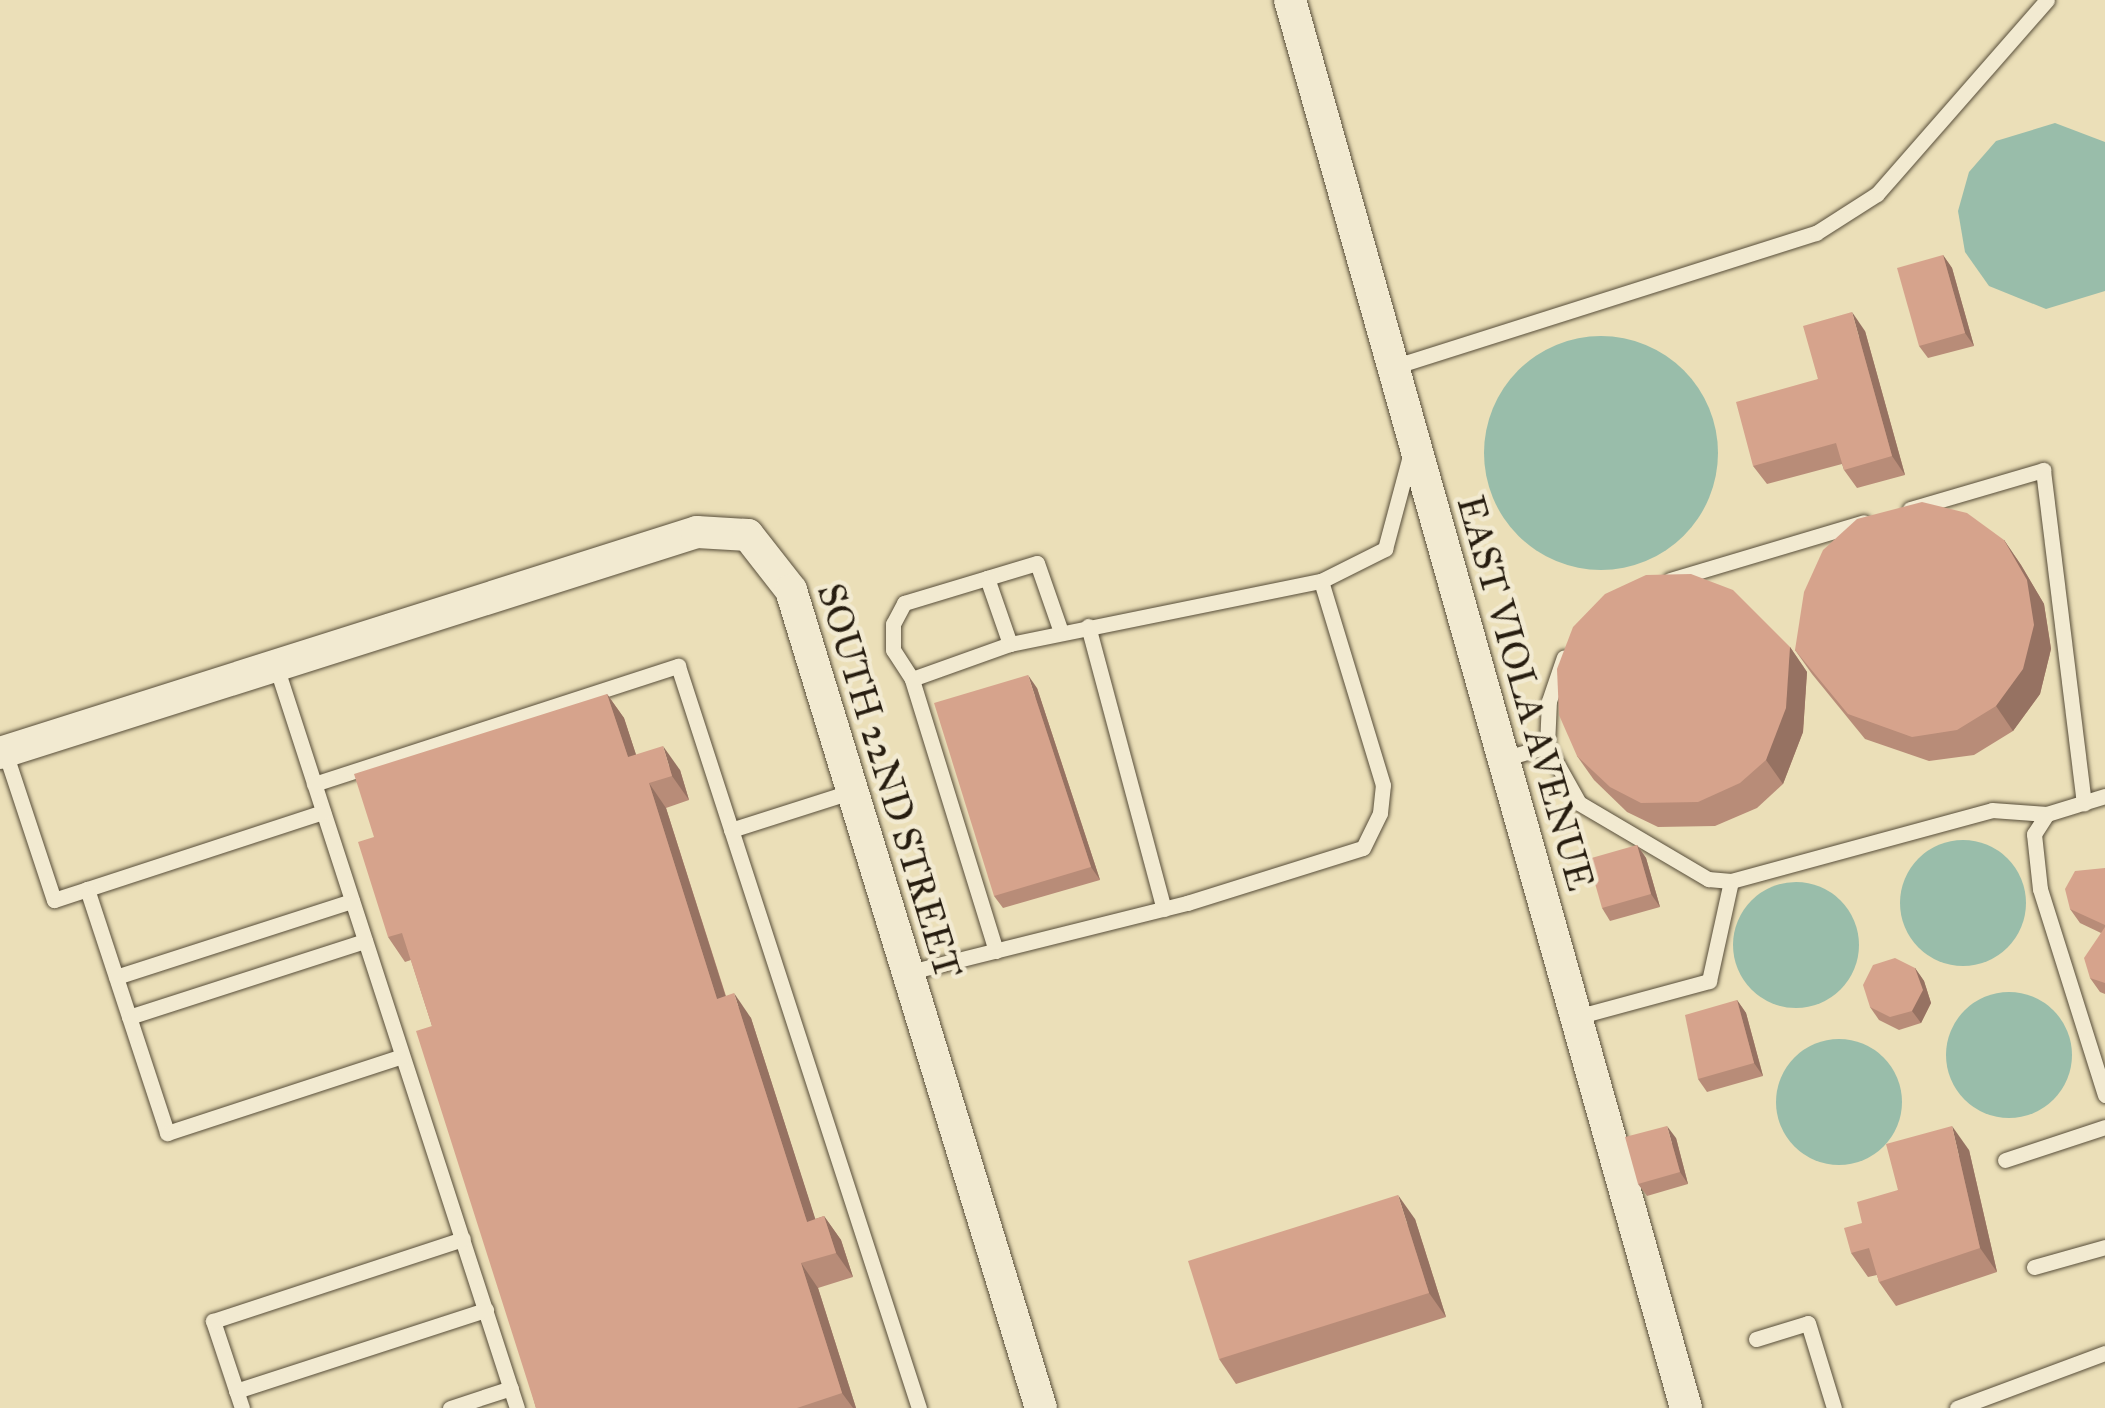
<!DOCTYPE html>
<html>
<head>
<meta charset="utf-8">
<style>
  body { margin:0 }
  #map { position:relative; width:2105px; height:1408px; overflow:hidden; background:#ebdfb8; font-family:"IM FELL Great Primer",serif }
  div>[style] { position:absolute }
  .water>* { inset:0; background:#99bdaa }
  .round { border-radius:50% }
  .roads { filter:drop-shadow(0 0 2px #584e3a) drop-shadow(0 0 2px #584e3a) }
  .lane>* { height:15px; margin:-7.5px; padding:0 7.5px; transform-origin:7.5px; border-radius:7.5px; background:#f2ead1 }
  .street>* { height:32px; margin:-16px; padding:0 16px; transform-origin:16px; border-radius:16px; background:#f2ead1 }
  .wall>* { inset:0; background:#b88c78 }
  .shaded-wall>* { inset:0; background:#967262 }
  .building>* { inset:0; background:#d6a38c }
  span { translate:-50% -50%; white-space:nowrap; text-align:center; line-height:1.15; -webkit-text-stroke:9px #f2ead1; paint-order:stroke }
  .street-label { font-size:38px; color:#271d10 }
</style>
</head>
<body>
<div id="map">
  <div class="water">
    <div style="clip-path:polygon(2055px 123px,2105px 142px,2105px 291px,2046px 309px,1989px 286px,1965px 252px,1958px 211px,1969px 172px,1996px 141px)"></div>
    <div class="round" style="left:1484px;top:336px;width:234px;height:234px"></div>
    <div class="round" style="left:1900px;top:840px;width:126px;height:126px"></div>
    <div class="round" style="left:1733px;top:882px;width:126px;height:126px"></div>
    <div class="round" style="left:1946px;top:992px;width:126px;height:126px"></div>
    <div class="round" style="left:1776px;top:1039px;width:126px;height:126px"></div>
  </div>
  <div class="roads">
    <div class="lane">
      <div style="left:1393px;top:367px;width:444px;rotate:-17.6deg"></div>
      <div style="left:1816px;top:233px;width:72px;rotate:-32.6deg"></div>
      <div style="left:1877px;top:194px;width:258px;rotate:-48.8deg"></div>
      <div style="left:1910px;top:509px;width:139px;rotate:-16.3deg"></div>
      <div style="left:2043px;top:470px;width:336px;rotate:83deg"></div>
      <div style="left:987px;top:578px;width:52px;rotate:-16.7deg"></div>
      <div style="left:1037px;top:563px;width:73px;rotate:70.8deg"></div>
      <div style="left:1670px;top:580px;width:202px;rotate:-16.6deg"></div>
      <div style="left:1088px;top:626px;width:293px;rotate:75deg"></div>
      <div style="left:276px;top:666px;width:780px;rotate:72.01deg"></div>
      <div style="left:912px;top:679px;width:35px;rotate:-123deg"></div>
      <div style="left:893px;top:650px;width:26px;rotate:-90deg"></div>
      <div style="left:893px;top:624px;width:24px;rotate:-62deg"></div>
      <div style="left:904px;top:603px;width:87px;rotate:-16.8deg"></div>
      <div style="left:987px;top:578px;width:70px;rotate:70.8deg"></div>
      <div style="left:1547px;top:746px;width:45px;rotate:-87.5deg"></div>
      <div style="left:1549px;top:701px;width:46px;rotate:-71.2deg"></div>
      <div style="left:5px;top:752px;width:156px;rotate:71.7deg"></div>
      <div style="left:54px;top:900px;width:35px;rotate:-18deg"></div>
      <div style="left:1503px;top:759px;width:46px;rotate:-16.5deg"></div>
      <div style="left:1547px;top:746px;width:65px;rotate:60.7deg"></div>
      <div style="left:1579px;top:803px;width:150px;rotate:30.5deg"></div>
      <div style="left:1708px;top:879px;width:23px;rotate:5deg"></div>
      <div style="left:1731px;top:881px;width:270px;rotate:-15.2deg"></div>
      <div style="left:1992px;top:810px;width:55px;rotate:4.2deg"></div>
      <div style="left:314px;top:784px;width:383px;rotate:-18deg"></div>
      <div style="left:678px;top:666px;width:780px;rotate:72.01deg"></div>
      <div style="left:2105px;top:796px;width:61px;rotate:162.8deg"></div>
      <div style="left:2047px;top:814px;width:24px;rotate:123deg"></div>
      <div style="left:2034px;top:834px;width:55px;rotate:83.8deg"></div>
      <div style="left:2040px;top:889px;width:216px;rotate:72.5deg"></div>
      <div style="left:323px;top:812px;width:248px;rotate:161.9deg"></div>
      <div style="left:87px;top:889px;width:257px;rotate:71.8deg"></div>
      <div style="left:167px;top:1133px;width:247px;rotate:-18.1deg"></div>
      <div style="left:731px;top:830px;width:125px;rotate:-17.7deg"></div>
      <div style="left:996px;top:951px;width:285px;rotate:-107.2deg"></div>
      <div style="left:912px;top:679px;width:104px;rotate:-19.7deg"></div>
      <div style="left:1010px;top:644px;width:317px;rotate:-11.5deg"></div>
      <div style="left:906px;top:973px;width:290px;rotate:-14deg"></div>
      <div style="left:1187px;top:903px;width:184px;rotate:-17.4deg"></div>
      <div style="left:1363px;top:848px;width:39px;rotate:-64deg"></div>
      <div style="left:1380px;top:813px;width:28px;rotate:-84deg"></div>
      <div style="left:1383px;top:785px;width:213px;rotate:-106.9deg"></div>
      <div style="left:1321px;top:581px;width:72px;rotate:-26.6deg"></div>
      <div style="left:1385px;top:549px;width:96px;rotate:-75deg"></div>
      <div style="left:116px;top:977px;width:248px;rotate:-17.9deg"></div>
      <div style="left:129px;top:1017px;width:248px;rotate:-17.9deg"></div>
      <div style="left:1576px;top:1017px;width:138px;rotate:-15.1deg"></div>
      <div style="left:1709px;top:981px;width:102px;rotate:-77.6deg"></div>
      <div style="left:2005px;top:1160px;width:105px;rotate:-18.3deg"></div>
      <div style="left:2034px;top:1267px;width:74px;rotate:-15.7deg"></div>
      <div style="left:1756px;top:1339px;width:54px;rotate:-17.1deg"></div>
      <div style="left:1808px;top:1323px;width:89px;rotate:73deg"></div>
      <div style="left:236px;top:1391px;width:263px;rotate:-18deg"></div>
      <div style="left:242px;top:1408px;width:92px;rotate:-108.4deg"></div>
      <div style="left:213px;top:1321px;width:263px;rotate:-18.2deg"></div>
      <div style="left:450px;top:1408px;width:64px;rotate:-18.2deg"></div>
      <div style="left:1957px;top:1408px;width:158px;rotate:-20.4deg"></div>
    </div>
    <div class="street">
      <div style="left:1290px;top:0;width:1463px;rotate:74.29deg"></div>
      <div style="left:0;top:753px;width:731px;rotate:-17.59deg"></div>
      <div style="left:697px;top:532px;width:51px;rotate:3.4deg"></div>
      <div style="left:748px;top:535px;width:70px;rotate:52deg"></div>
      <div style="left:791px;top:590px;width:855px;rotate:73.01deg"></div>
    </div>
  </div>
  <div class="wall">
    <div style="clip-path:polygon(1943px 255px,1952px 268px,1974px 346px,1928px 358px,1919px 346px)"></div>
    <div style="clip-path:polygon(1865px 331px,1905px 475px,1857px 488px,1844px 470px,1842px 464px,1767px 484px,1753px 466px,1818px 379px)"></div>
    <div style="clip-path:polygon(2004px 540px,2021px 565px,2044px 604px,2051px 649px,2040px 694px,2013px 731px,1974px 755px,1929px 761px,1865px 739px,1812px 674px,1795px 650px)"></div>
    <div style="clip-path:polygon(1790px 647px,1807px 672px,1803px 732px,1783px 784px,1757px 808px,1715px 826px,1658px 827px,1627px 812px,1594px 780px,1577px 756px)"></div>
    <div style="clip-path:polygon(1037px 688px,1100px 880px,1003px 908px,994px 896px)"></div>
    <div style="clip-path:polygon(607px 694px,624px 718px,636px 755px,680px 770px,689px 800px,666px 808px,726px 996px,751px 1018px,815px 1219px,824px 1216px,841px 1240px,853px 1277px,818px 1288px,856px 1408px,536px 1408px,432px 1026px,411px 960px,405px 962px,388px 937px)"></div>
    <div style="clip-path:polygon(1637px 845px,1646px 858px,1660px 907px,1610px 921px,1602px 908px)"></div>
    <div style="clip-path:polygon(2105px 868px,2105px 994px,2100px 992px,2090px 978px,2101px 933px,2080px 923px,2070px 909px)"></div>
    <div style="clip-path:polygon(1915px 968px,1924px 981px,1931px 1003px,1921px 1023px,1899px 1030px,1879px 1020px,1870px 1007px)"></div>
    <div style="clip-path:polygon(1737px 1000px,1746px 1013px,1763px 1076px,1707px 1092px,1698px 1079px)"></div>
    <div style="clip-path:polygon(1676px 1138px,1688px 1184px,1647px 1196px,1638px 1184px)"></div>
    <div style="clip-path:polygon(1969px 1150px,1997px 1272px,1896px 1306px,1879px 1282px,1877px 1275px,1868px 1277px,1851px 1253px,1898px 1190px)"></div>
    <div style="clip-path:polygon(1415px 1219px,1446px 1317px,1236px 1384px,1219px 1359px)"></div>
  </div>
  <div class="shaded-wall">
    <div style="clip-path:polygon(1943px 255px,1952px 268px,1974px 346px,1965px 333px)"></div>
    <div style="clip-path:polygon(1852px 312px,1865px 331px,1905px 475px,1892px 456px)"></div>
    <div style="clip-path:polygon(2004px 540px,2021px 565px,2044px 604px,2051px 649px,2040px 694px,2013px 731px,1996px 706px)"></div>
    <div style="clip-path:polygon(1790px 647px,1807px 672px,1803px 732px,1783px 784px,1766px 760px)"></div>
    <div style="clip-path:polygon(1028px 675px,1037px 688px,1100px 880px,1091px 867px)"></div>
    <div style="clip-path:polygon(607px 694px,624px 718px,645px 782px,628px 757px)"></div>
    <div style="clip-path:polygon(663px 746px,680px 770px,689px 800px,672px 776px)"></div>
    <div style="clip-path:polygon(649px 783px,666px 808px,734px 1023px,717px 999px)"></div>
    <div style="clip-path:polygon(1637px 845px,1646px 858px,1660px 907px,1651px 894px)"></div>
    <div style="clip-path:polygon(1915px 968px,1924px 981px,1931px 1003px,1921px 1023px,1912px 1011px)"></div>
    <div style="clip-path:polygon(734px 993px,751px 1018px,824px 1246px,807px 1222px)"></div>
    <div style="clip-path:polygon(1737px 1000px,1746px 1013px,1763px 1076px,1754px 1063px)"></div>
    <div style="clip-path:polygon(1667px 1126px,1676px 1138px,1688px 1184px,1680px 1172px)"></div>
    <div style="clip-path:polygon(1952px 1126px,1969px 1150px,1997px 1272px,1980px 1248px)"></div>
    <div style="clip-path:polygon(1398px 1195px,1415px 1219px,1446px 1317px,1429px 1293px)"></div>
    <div style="clip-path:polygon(824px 1216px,841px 1240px,853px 1277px,836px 1253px)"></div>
    <div style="clip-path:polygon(801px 1263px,818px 1288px,856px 1408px,853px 1408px,842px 1393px)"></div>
  </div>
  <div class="building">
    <div style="clip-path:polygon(1943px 255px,1965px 333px,1919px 346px,1897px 268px)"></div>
    <div style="clip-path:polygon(1852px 312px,1892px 456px,1844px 470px,1836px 443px,1753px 466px,1736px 402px,1818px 379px,1803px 326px)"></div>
    <div style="clip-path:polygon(1922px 502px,1967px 513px,2004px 540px,2027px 580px,2034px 625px,2023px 669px,1996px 706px,1957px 730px,1912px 737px,1848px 714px,1795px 650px,1804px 592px,1823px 550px,1857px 519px)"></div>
    <div style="clip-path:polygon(1691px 574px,1733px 590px,1790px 647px,1786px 708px,1766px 760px,1740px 783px,1698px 802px,1641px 803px,1610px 787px,1577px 756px,1559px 715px,1557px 669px,1573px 627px,1605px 594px,1646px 575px)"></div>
    <div style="clip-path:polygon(1028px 675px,1091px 867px,994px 896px,934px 703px)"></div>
    <div style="clip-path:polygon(607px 694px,628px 757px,663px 746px,672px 776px,649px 783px,717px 999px,734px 993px,807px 1222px,824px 1216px,836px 1253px,801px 1263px,842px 1393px,797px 1408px,536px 1408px,416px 1031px,432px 1026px,402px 933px,388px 937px,358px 842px,374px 837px,354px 774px)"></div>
    <div style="clip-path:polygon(1637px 845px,1651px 894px,1602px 908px,1588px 859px)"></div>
    <div style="clip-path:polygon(2105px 868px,2105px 925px,2070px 909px,2065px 889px,2075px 871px)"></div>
    <div style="clip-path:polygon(2105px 927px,2105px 983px,2090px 978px,2084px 958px)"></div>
    <div style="clip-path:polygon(1895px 958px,1915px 968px,1923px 990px,1912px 1011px,1890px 1017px,1870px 1007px,1863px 985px,1873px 965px)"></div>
    <div style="clip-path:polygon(1737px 1000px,1754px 1063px,1698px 1079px,1685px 1015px)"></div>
    <div style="clip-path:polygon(1667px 1126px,1680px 1172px,1638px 1184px,1625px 1137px)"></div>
    <div style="clip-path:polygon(1952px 1126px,1980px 1248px,1879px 1282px,1869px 1248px,1851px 1253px,1844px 1228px,1862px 1223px,1857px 1202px,1898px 1190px,1886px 1144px)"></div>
    <div style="clip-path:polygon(1398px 1195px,1429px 1293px,1219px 1359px,1188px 1261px)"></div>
  </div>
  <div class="street-label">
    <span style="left:1525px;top:693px;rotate:74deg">EAST VIOLA AVENUE</span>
    <span style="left:889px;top:781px;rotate:73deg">SOUTH 22ND STREET</span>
  </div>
</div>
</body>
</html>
